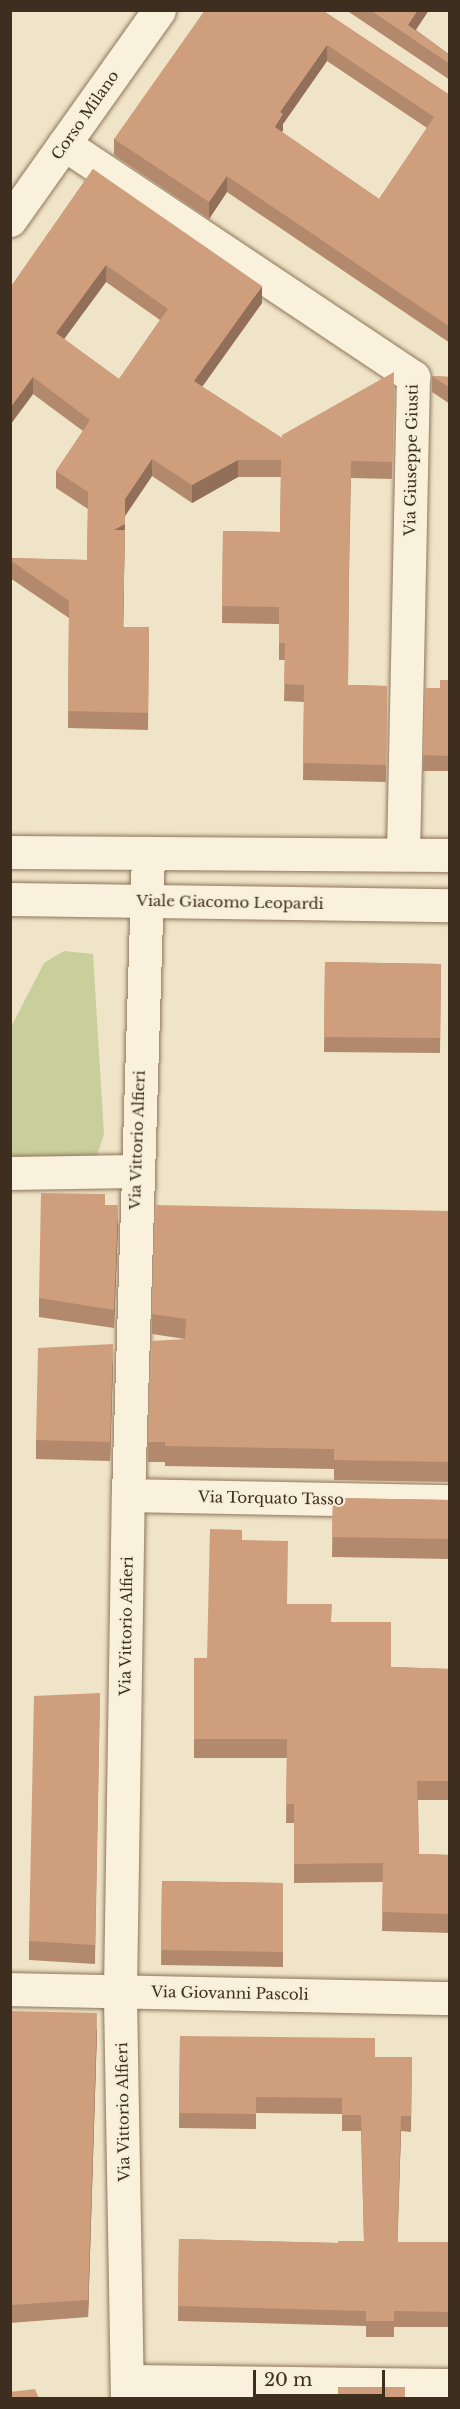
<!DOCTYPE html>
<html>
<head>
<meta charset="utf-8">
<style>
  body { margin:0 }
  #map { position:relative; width:460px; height:2409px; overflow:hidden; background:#f0e4c8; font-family:"Libre Baskerville",serif }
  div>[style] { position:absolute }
  .green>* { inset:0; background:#c9cf9b }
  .roads { filter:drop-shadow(0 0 2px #8d765c) drop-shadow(0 0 2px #8d765c) }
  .street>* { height:33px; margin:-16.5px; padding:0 16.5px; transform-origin:16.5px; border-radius:16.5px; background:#faf1dc }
  .secondary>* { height:33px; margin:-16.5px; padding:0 16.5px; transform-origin:16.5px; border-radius:16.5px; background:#faf1dc }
  .wall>* { inset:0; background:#b2896c }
  .shaded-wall>* { inset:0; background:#916f58 }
  .building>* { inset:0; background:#cf9f7d }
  span { translate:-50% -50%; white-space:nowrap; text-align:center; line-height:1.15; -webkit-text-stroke:4.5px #f7eed8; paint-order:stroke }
  .street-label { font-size:15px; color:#3d2e20 }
  .frame { position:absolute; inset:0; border:12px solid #3d2e20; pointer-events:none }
  .scale { position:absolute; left:253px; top:2370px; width:132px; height:27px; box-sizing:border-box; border:3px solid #3d2e20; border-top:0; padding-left:8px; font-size:18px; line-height:21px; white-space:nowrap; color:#3d2e20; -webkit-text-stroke:4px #f7eed8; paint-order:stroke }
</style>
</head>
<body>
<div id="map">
  <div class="green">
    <div style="clip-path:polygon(64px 951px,93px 954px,104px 1135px,96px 1158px,11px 1160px,10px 1029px,44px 963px)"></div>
  </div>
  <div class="roads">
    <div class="street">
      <div style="left:64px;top:144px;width:420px;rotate:33.7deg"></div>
      <div style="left:413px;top:377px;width:477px;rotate:91.2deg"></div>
      <div style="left:10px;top:1173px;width:126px;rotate:-0.9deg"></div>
      <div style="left:128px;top:1495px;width:322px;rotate:1.1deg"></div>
      <div style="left:10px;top:1989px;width:440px;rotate:1.2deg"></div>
      <div style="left:128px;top:2381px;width:322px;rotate:0.7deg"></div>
      <div style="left:127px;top:2398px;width:408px;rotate:-91deg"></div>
      <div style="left:120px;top:1990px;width:495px;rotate:-89.1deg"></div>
      <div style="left:128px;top:1495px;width:641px;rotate:-88.21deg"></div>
    </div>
    <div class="secondary">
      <div style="left:10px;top:220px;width:257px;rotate:-54.6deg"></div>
      <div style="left:10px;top:852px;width:440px;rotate:0.4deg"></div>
      <div style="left:10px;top:899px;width:440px;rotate:0.8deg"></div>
    </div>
  </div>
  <div class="wall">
    <div style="clip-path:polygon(evenodd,322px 10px,448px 94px,450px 94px,450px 343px,227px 192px,209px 219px,114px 155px,114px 139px,322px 10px,327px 61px,427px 128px,379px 199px,282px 132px,283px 130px,283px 124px,327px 61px)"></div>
    <div style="clip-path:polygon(346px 10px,429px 10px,416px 30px,450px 55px,450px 80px)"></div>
    <div style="clip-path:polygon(evenodd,93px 169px,262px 303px,202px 387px,282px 438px,394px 389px,392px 479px,351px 478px,349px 577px,348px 685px,387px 686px,386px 782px,303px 780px,304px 702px,284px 701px,285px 660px,279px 660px,279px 624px,222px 623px,223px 531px,280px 532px,281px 477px,238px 477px,192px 503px,152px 476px,125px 516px,123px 627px,149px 627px,148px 730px,68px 728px,69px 618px,10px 578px,10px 558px,87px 560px,88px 509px,56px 488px,56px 471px,83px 431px,33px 394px,10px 425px,10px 288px,93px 169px,106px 282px,160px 320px,119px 379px,64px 339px,106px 282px)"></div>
    <div style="clip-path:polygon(432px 376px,450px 377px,450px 404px,432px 392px)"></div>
    <div style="clip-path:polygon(450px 680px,450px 771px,423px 771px,425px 688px,440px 688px)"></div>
    <div style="clip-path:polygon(325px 962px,441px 964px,440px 1053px,324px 1052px)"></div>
    <div style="clip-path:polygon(105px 1205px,118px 1224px,114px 1328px,39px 1317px,39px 1298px)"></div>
    <div style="clip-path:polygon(450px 1211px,450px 1482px,334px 1480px,334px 1469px,165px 1466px,165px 1462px,148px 1462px,148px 1442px,185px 1339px,152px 1334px,152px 1314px)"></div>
    <div style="clip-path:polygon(113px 1363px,110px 1461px,36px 1459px,36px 1440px)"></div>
    <div style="clip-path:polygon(333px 1498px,450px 1500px,450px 1559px,332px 1557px)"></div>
    <div style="clip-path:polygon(242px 1540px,287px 1604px,332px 1622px,391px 1667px,450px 1669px,450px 1800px,418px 1800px,419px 1854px,450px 1855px,450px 1933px,382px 1931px,383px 1882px,294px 1883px,294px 1823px,286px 1823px,287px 1758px,194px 1758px,194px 1658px,207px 1658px)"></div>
    <div style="clip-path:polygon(100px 1693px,95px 1964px,29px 1960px,29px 1941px)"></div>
    <div style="clip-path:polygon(162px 1881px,283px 1883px,283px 1967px,161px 1965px)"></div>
    <div style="clip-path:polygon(10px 2011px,97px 2030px,88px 2317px,10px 2323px)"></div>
    <div style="clip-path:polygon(180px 2036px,375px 2057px,412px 2057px,411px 2132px,401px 2131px,397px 2242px,450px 2242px,450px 2327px,394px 2327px,394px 2337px,366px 2337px,366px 2326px,178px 2321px,179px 2239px,338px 2243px,364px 2241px,361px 2131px,342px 2131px,342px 2114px,256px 2113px,256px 2129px,179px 2128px)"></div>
  </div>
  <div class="shaded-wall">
    <div style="clip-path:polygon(418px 10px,429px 10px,410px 38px,408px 25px)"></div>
    <div style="clip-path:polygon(327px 45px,327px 61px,283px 124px,283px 130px,275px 143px,275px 127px,280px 112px)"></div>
    <div style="clip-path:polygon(227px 176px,227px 192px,209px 219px,209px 202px)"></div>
    <div style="clip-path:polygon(106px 265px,106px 282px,56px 350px,56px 333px)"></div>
    <div style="clip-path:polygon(262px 286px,262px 303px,194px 398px,194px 381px)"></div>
    <div style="clip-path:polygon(33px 377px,33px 394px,10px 425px,10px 408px)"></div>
    <div style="clip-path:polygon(152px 459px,152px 476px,125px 516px,123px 644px,114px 530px,125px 499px)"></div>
    <div style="clip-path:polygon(238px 460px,238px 477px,192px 503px,192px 485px)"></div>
    <div style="clip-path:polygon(118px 1205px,118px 1224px,114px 1328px,114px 1310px)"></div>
    <div style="clip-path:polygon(113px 1344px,113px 1363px,110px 1461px,110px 1442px)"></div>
    <div style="clip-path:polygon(97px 2013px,97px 2030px,88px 2317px,88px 2300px)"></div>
    <div style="clip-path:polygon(401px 2116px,401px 2131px,397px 2257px,397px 2242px)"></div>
  </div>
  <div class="building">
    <div style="clip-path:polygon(evenodd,205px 10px,322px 10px,448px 94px,450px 94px,450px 327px,227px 176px,209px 202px,114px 139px,205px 10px,327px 45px,434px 117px,379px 199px,275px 127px,283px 114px,280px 112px,327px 45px)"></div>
    <div style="clip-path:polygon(370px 10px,418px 10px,408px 25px,450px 55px,450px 64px)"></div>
    <div style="clip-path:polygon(evenodd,93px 169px,262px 286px,194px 381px,282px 438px,282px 435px,394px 372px,392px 462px,351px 461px,349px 560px,348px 685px,387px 686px,386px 765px,303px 763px,304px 685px,284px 684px,285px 643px,279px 643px,279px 607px,222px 606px,223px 531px,280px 532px,281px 460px,238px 460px,192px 485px,152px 459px,125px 499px,125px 524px,114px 530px,125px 530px,123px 627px,149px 627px,148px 713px,68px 711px,69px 601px,10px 560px,10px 558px,87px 560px,88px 492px,56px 471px,90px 420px,33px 377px,10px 408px,10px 288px,93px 169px,106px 265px,168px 309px,119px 379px,56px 333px,106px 265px)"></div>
    <div style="clip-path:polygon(432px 376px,450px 377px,450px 388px)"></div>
    <div style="clip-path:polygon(440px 680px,450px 680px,450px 756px,423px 755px,425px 688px,440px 688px)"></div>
    <div style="clip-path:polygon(325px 962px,441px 964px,440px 1038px,324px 1037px)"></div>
    <div style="clip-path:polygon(41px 1193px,105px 1194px,105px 1205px,118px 1205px,114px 1310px,39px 1298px)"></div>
    <div style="clip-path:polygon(155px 1205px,450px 1211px,450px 1462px,334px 1460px,334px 1449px,165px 1446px,165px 1442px,148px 1442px,151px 1341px,185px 1339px,186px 1319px,152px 1314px)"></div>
    <div style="clip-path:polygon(113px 1344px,110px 1442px,36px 1440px,38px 1348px)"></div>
    <div style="clip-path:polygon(333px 1498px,450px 1500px,450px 1539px,332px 1537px)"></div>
    <div style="clip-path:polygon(210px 1529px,242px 1530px,242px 1540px,288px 1541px,287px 1604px,332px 1604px,331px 1622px,391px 1622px,391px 1667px,450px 1669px,450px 1781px,417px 1781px,419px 1854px,450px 1855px,450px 1914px,382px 1912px,383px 1863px,294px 1864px,294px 1804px,286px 1804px,287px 1739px,194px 1739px,194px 1658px,207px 1658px)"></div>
    <div style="clip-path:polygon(100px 1693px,95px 1945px,29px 1941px,34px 1696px)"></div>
    <div style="clip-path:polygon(162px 1881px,283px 1883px,283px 1952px,161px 1950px)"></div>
    <div style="clip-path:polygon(10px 2011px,97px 2013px,88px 2300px,10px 2305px)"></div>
    <div style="clip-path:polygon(180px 2036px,375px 2038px,375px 2057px,412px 2057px,411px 2116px,401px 2116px,397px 2242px,450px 2242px,450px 2312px,394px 2311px,394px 2321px,366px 2321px,366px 2311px,178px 2306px,179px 2239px,338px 2243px,338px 2241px,364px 2241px,361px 2115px,342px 2115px,342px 2098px,256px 2097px,256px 2114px,179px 2113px)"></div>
    <div style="clip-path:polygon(338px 2387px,405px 2387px,405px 2398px,338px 2398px)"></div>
    <div style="clip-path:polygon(35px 2389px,39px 2398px,10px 2398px,10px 2392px)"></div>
  </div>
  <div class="street-label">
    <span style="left:85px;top:115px;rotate:-55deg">Corso Milano</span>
    <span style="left:411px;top:460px;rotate:-89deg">Via Giuseppe Giusti</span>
    <span style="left:230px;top:902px;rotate:1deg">Viale Giacomo Leopardi</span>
    <span style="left:137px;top:1140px;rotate:-88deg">Via Vittorio Alfieri</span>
    <span style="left:271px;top:1498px;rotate:1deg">Via Torquato Tasso</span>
    <span style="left:126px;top:1626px;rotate:-89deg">Via Vittorio Alfieri</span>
    <span style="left:230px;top:1993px;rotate:1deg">Via Giovanni Pascoli</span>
    <span style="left:123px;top:2112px;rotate:-91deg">Via Vittorio Alfieri</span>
  </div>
  <div class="frame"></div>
  <div class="scale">20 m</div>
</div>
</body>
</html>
